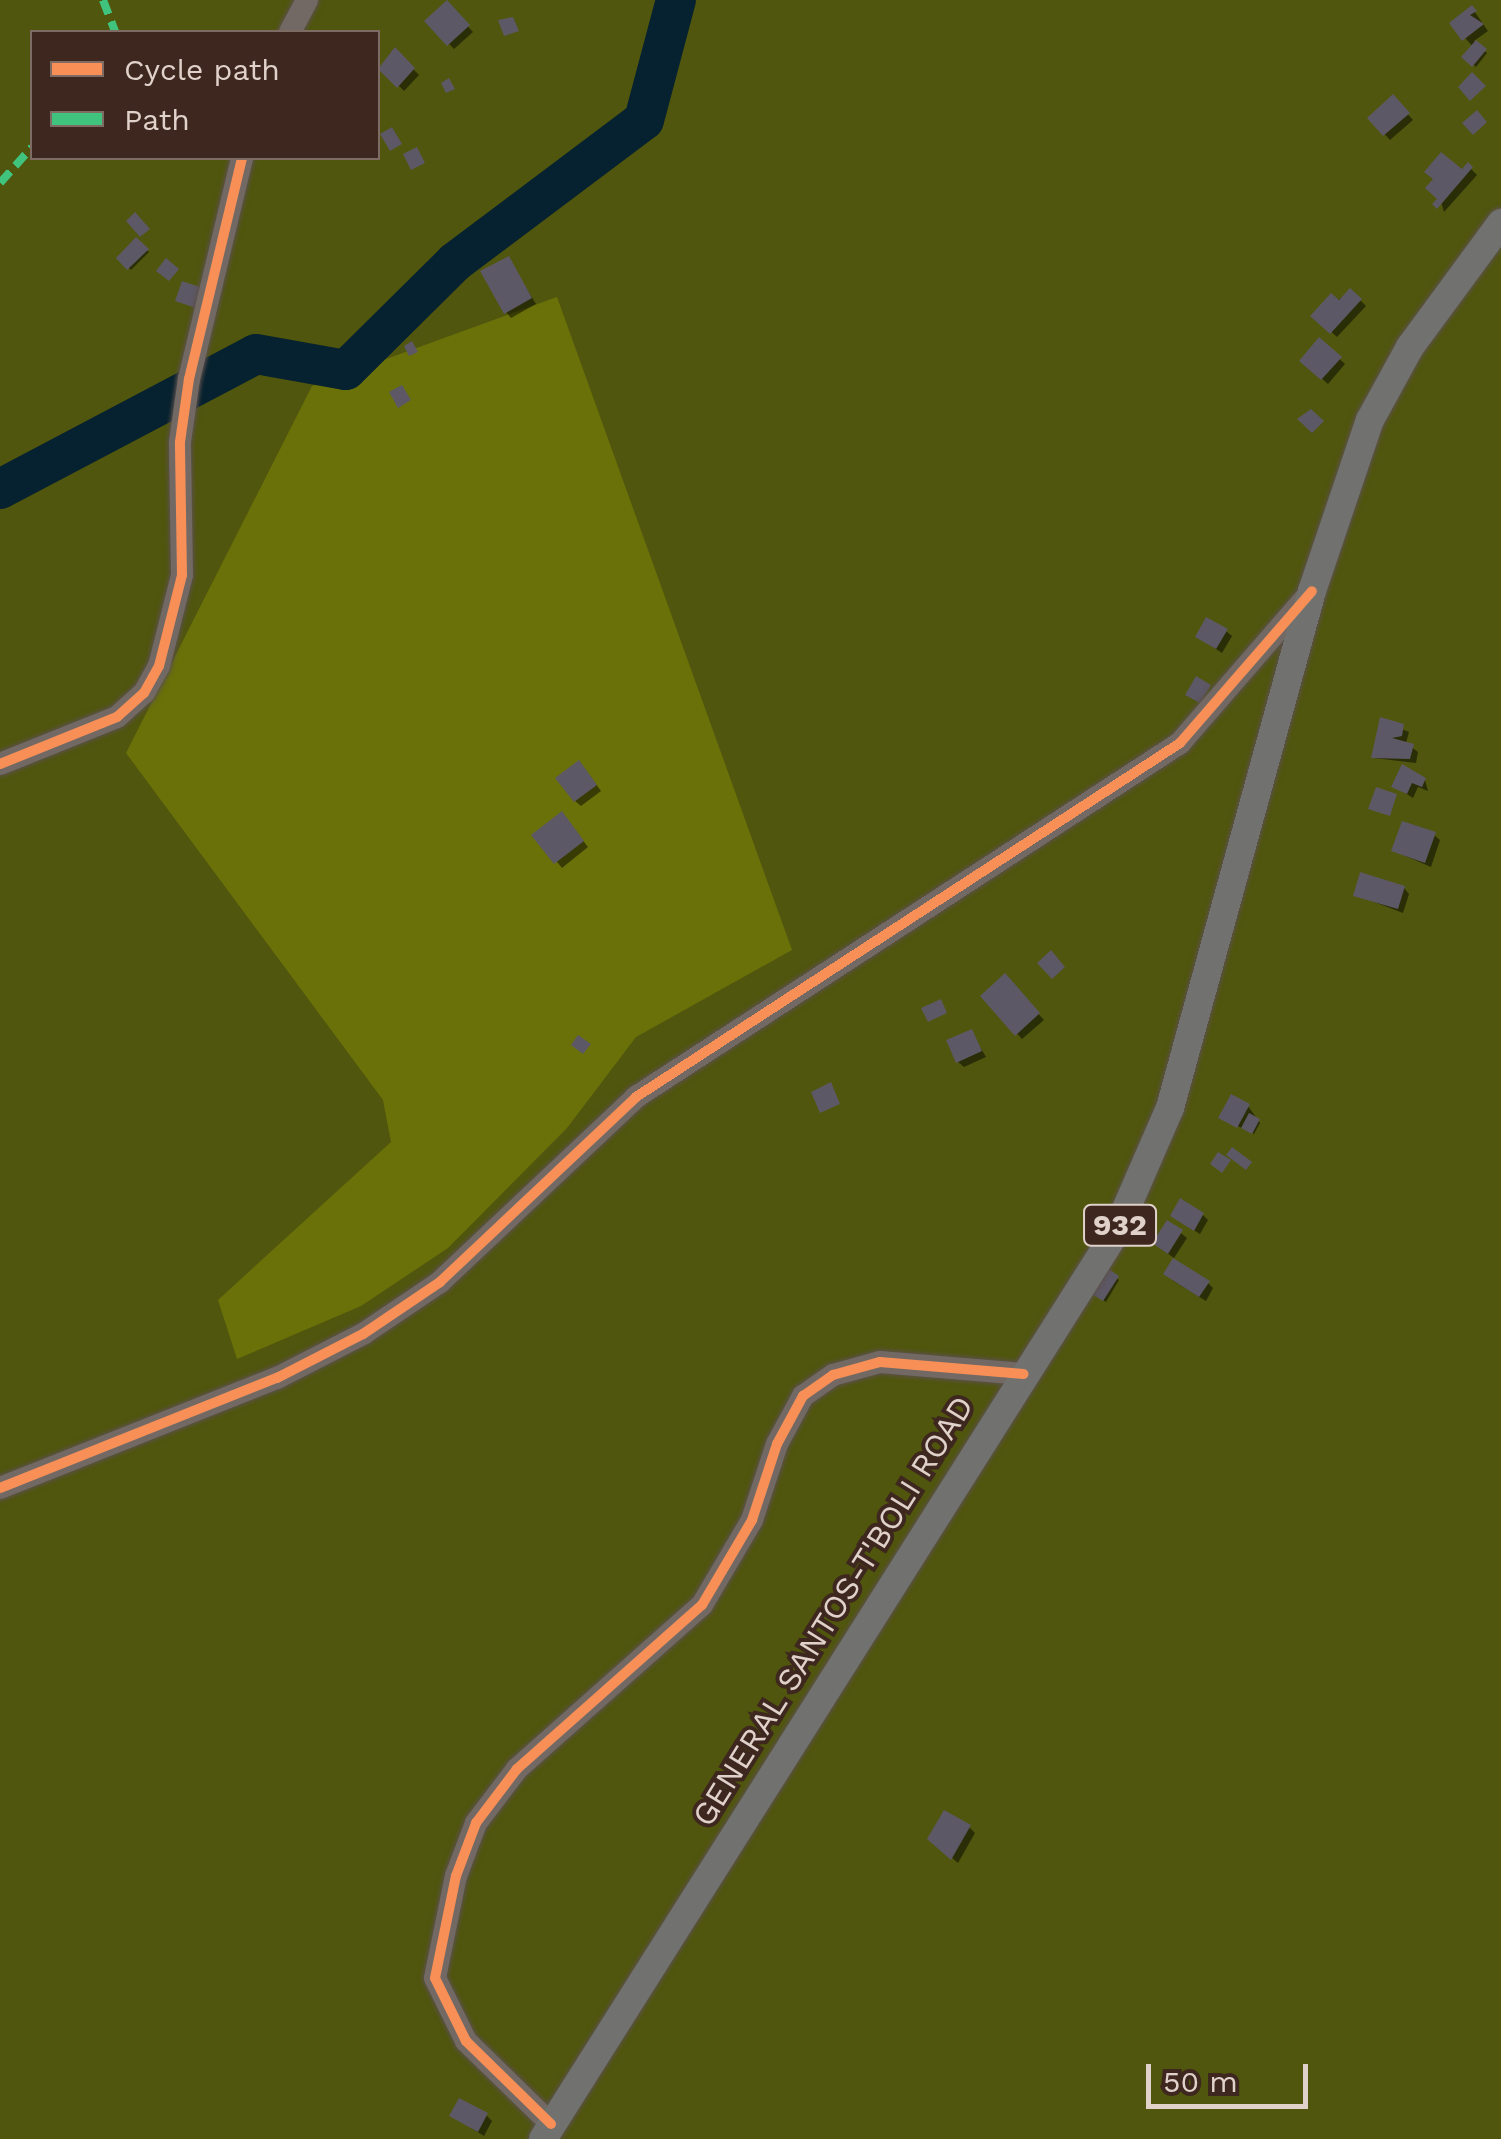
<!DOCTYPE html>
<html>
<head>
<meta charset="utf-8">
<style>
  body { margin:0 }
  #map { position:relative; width:1501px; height:2139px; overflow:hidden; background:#40342f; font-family:"Work Sans",sans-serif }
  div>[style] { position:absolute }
  .green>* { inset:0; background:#50560d }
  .forest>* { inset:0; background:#6a7109 }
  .shadow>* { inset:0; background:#0007 }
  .river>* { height:40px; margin:-20px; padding:0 20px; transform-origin:20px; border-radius:20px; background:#06212f }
  .building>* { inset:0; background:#5d5865 }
  .roads { filter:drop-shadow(0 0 2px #5b504b) drop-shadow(0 0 2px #5b504b) }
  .minor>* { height:22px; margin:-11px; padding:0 11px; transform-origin:11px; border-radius:11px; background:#726965 }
  .major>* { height:28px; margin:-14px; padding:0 14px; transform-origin:14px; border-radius:14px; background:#71726f }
  .quiet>* { height:8px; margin-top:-4px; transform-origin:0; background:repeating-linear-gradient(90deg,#40c37c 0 15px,transparent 0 23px) }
  .cycleway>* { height:10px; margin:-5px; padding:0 5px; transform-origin:5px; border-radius:5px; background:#f78f57 }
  span { translate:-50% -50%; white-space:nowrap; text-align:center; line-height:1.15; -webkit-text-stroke:8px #3d271e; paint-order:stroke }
  .shield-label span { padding:2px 8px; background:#3d271e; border:2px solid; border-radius:8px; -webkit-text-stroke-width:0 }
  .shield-label { font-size:30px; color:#e0d1cb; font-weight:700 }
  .street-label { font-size:32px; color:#e0d1cb }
  .legend { position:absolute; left:30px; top:30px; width:350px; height:130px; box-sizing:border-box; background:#3d271e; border:2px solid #7e6b63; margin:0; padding:12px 18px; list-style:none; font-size:30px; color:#e0d1cb }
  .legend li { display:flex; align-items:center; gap:20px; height:50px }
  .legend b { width:50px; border:2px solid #7e6b63 }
  .scale { position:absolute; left:1146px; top:2064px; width:162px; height:45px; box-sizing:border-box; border:5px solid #e0d1cb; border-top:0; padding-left:12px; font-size:30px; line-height:35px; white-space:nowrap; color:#e0d1cb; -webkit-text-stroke:8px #3d271e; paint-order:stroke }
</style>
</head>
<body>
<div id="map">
  <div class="green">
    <div style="clip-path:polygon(evenodd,0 0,1501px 0,1501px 2139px,0 2139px,0 0,32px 32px,378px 32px,378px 158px,32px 158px,32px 32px)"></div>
  </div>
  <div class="forest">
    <div style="clip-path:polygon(557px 297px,792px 950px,636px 1037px,567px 1128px,448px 1248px,361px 1306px,237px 1359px,218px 1300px,391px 1142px,383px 1100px,126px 753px,312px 386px)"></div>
  </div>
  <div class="shadow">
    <div style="clip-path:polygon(447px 3px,473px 32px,454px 49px,428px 21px)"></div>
    <div style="clip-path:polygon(1472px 8px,1488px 31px,1474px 41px,1487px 53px,1476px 67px,1465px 57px,1473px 47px,1452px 23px)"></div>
    <div style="clip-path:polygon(395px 51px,419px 75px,404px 91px,380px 67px)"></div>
    <div style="clip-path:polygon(1393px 98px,1413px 120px,1390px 140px,1370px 118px)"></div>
    <div style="clip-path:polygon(1468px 166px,1477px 175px,1444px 212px,1440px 198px)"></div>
    <div style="clip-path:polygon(137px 240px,149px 252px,131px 270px,119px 258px)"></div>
    <div style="clip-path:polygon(508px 259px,536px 304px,511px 318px,506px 312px)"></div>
    <div style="clip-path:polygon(1351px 291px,1366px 306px,1337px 337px,1314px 316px)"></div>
    <div style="clip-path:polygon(1320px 341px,1345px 364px,1328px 384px,1302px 361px)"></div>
    <div style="clip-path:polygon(1226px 631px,1232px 636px,1222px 653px,1198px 637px)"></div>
    <div style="clip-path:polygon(1382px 721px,1409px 732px,1406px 743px,1418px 752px,1416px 763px,1374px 758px)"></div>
    <div style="clip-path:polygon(585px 769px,601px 791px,581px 806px,575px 801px)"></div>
    <div style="clip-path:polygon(1425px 780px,1428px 791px,1418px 787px,1413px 798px,1394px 786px)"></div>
    <div style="clip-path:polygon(567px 820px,588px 847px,562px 868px,535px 835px)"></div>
    <div style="clip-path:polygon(1434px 835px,1440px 840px,1431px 867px,1394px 851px)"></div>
    <div style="clip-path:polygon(1404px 888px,1409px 894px,1403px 913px,1356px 895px)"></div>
    <div style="clip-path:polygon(1005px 977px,1044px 1020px,1022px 1039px,983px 996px)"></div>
    <div style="clip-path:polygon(971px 1032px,986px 1057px,964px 1067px,958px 1062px)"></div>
    <div style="clip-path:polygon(1248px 1106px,1260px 1123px,1254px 1134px,1221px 1118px)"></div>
    <div style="clip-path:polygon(1203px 1215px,1208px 1220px,1200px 1234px,1179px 1221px)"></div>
    <div style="clip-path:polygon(1168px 1223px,1187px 1238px,1174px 1258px,1160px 1248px)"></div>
    <div style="clip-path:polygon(1107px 1271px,1119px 1280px,1106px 1302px,1093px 1293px)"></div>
    <div style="clip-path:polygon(1172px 1280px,1208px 1283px,1213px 1288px,1206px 1301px)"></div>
    <div style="clip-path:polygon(969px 1827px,975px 1833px,958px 1863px,931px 1839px)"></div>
    <div style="clip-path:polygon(452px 2116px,487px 2116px,492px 2121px,484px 2136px)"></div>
  </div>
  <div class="river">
    <div style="left:0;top:489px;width:289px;rotate:-27.8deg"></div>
    <div style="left:256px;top:354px;width:91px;rotate:10.1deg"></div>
    <div style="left:346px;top:370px;width:153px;rotate:-44.7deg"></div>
    <div style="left:455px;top:262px;width:236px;rotate:-36.9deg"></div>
    <div style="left:644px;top:120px;width:124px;rotate:-75.1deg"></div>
  </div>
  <div class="building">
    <div style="clip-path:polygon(447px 0,470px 25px,447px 46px,424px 21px)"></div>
    <div style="clip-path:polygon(1472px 5px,1477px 11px,1470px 15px,1484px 24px,1462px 41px,1449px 23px)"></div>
    <div style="clip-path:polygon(513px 17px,519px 31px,504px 36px,498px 20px)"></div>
    <div style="clip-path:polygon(1476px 40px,1487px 49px,1472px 67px,1461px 57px)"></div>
    <div style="clip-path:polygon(395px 47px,415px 68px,397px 88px,378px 69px)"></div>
    <div style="clip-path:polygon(1472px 72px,1486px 86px,1470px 101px,1458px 87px)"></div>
    <div style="clip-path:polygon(449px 78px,455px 89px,446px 93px,441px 83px)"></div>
    <div style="clip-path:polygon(1393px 94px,1410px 113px,1383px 136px,1367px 118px)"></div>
    <div style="clip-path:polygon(1477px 110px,1487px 122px,1473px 135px,1462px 123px)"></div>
    <div style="clip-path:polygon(392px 127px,402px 144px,390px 151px,380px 134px)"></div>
    <div style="clip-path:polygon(417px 147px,425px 163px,411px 170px,403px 154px)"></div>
    <div style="clip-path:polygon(1441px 152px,1462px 169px,1468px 162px,1473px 167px,1437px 209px,1432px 204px,1437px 199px,1425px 188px,1433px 179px,1424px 172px)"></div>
    <div style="clip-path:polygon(135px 212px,150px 229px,140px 237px,126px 221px)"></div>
    <div style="clip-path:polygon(136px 237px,149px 249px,127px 270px,116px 258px)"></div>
    <div style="clip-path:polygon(509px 256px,532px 298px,504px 314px,480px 271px)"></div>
    <div style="clip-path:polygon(166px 258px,179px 269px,169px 281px,156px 271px)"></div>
    <div style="clip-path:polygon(182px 281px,203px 288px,196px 308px,175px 301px)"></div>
    <div style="clip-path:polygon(1350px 288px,1362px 299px,1330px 334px,1310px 316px,1331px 293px,1339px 300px)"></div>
    <div style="clip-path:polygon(1319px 337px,1342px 357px,1321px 380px,1299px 361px)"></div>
    <div style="clip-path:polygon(412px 341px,418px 352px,409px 356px,404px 346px)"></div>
    <div style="clip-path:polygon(402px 385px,411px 400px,398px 408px,389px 392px)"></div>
    <div style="clip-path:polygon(1311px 409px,1324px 421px,1312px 433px,1297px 419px)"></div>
    <div style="clip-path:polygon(1206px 617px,1228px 629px,1216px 649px,1195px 637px)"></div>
    <div style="clip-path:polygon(1196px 676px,1211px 685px,1200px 703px,1185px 695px)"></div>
    <div style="clip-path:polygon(1380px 717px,1404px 724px,1402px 736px,1392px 738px,1414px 744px,1410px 759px,1371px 758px)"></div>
    <div style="clip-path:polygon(579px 760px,597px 785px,574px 802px,555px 778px)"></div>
    <div style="clip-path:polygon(1402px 764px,1426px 778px,1422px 787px,1412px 783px,1407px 794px,1391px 787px)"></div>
    <div style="clip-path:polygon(1376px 787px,1397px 794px,1390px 816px,1368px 809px)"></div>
    <div style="clip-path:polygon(562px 811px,584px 841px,554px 864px,531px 835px)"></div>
    <div style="clip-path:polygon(1402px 821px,1436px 832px,1425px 863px,1391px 851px)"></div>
    <div style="clip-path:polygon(1360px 872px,1405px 886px,1398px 909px,1353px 896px)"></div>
    <div style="clip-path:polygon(1051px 950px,1065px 967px,1052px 979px,1037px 963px)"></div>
    <div style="clip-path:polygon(1005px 973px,1040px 1013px,1015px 1036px,980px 996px)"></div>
    <div style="clip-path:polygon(941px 999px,947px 1013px,928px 1022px,921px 1008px)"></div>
    <div style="clip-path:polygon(972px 1029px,982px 1051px,956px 1063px,946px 1040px)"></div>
    <div style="clip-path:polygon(578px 1035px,591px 1044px,583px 1054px,571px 1045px)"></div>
    <div style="clip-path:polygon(831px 1082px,840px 1104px,820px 1113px,811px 1092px)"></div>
    <div style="clip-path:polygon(1231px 1094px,1250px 1104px,1237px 1128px,1218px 1118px)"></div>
    <div style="clip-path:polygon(1249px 1113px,1260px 1119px,1252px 1134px,1241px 1128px)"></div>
    <div style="clip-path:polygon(1232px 1147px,1252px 1162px,1246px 1170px,1226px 1155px)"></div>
    <div style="clip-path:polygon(1218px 1152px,1231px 1160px,1222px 1173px,1210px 1164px)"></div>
    <div style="clip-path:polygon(1180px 1198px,1204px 1213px,1194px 1231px,1170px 1216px)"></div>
    <div style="clip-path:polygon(1167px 1220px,1183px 1230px,1168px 1254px,1152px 1243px)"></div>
    <div style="clip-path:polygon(1173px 1258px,1210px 1281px,1199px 1297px,1163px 1274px)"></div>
    <div style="clip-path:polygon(1106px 1267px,1119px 1276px,1103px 1301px,1090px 1293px)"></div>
    <div style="clip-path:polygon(944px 1810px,971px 1825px,951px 1860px,927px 1839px)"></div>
    <div style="clip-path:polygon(459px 2098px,488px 2113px,478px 2132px,449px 2116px)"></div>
  </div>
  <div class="roads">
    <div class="minor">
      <div style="left:290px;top:32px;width:36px;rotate:-62deg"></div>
      <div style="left:0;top:764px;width:126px;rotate:-21.9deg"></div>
      <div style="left:117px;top:717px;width:36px;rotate:-42deg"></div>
      <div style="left:144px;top:693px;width:31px;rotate:-61deg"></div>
      <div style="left:159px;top:666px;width:94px;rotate:-75.8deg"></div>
      <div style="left:182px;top:575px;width:133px;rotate:-90.9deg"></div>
      <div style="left:180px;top:442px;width:64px;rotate:-81.9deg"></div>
      <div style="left:189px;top:379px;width:227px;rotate:-76.5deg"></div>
      <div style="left:0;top:1488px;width:298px;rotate:-21.7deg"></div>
      <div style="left:277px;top:1378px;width:97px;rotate:-27.1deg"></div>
      <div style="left:363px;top:1334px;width:93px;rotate:-34deg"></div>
      <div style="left:440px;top:1282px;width:270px;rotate:-43.3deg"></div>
      <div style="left:636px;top:1097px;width:649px;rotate:-33.05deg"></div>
      <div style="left:1180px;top:743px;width:198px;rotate:-49.1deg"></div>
      <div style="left:551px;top:2124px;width:119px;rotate:-135.7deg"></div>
      <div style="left:466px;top:2041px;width:70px;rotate:-116.2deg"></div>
      <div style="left:435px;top:1978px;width:104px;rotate:-78.4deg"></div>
      <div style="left:456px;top:1876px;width:57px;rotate:-69.3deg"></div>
      <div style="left:476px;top:1823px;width:68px;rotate:-52.8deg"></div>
      <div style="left:517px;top:1769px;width:247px;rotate:-41.6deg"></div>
      <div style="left:702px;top:1605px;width:99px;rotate:-59.5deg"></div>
      <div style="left:752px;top:1520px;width:80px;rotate:-71.8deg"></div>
      <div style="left:777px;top:1444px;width:55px;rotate:-61.6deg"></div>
      <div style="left:803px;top:1396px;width:37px;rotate:-35deg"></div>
      <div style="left:833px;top:1375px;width:49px;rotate:-15.5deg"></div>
      <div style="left:880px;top:1362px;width:144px;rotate:4.8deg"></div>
    </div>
    <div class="major">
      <div style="left:543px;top:2139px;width:1073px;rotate:-57.72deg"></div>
      <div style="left:1116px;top:1232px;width:135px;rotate:-66.5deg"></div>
      <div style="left:1170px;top:1108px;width:536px;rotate:-74.64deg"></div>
      <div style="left:1312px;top:591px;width:181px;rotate:-71.3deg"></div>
      <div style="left:1370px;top:420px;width:83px;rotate:-61.3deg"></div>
      <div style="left:1410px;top:347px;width:154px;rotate:-53.7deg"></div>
    </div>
  </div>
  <div class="quiet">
    <div style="left:103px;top:0;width:34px;rotate:69deg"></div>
    <div style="left:0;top:183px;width:48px;rotate:-48.4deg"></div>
  </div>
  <div class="cycleway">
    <div style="left:0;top:764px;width:126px;rotate:-21.9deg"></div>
    <div style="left:117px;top:717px;width:36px;rotate:-42deg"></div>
    <div style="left:144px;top:693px;width:31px;rotate:-61deg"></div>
    <div style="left:159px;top:666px;width:94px;rotate:-75.8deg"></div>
    <div style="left:182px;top:575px;width:133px;rotate:-90.9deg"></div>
    <div style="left:180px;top:442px;width:64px;rotate:-81.9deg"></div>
    <div style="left:189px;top:379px;width:227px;rotate:-76.5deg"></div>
    <div style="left:0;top:1488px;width:298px;rotate:-21.7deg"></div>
    <div style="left:277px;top:1378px;width:97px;rotate:-27.1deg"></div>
    <div style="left:363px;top:1334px;width:93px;rotate:-34deg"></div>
    <div style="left:440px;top:1282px;width:270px;rotate:-43.3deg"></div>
    <div style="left:636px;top:1097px;width:649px;rotate:-33.05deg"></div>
    <div style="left:1180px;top:743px;width:201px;rotate:-49deg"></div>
    <div style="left:551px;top:2124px;width:119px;rotate:-135.7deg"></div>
    <div style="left:466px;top:2041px;width:70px;rotate:-116.2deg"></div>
    <div style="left:435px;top:1978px;width:104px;rotate:-78.4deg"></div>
    <div style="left:456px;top:1876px;width:57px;rotate:-69.3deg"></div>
    <div style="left:476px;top:1823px;width:68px;rotate:-52.8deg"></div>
    <div style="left:517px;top:1769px;width:247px;rotate:-41.6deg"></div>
    <div style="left:702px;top:1605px;width:99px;rotate:-59.5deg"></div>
    <div style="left:752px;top:1520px;width:80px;rotate:-71.8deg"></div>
    <div style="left:777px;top:1444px;width:55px;rotate:-61.6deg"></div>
    <div style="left:803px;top:1396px;width:37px;rotate:-35deg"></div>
    <div style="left:833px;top:1375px;width:49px;rotate:-15.5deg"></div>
    <div style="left:880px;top:1362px;width:144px;rotate:4.8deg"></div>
  </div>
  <div class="shield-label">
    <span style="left:1120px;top:1225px">932</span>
  </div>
  <div class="street-label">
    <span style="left:833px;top:1611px;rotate:-58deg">GENERAL SANTOS-T'BOLI ROAD</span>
  </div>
  <ul class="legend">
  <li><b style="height:12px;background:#f78f57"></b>Cycle path</li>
  <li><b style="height:12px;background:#40c37c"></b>Path</li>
  </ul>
  <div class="scale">50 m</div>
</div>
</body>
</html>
